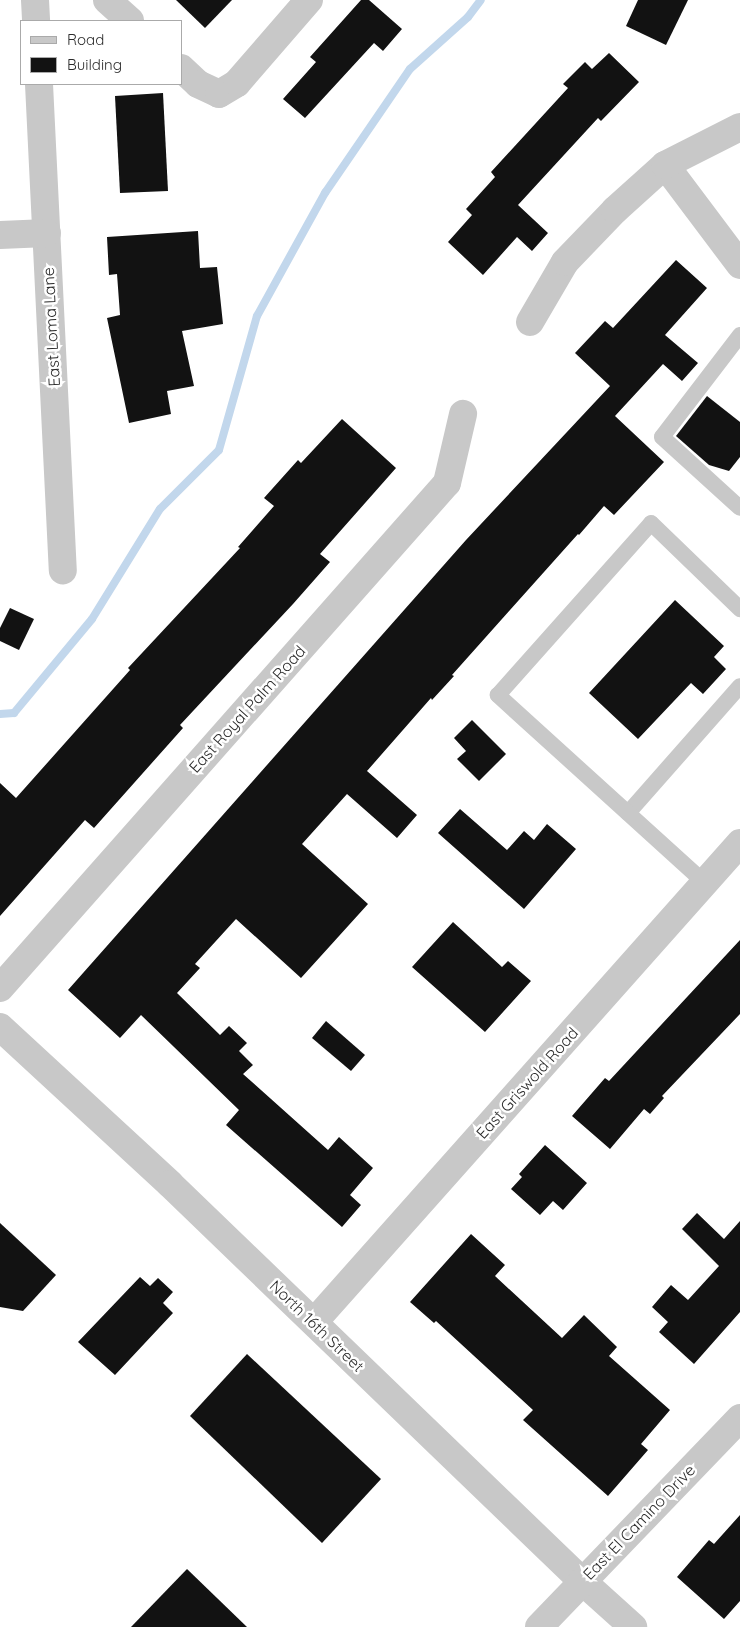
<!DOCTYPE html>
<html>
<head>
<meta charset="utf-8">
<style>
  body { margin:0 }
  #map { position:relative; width:740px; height:1627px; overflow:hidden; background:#fff; font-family:Quicksand,sans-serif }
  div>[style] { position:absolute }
  .stream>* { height:8px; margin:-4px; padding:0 4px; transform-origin:4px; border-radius:4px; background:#c2d7ec }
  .building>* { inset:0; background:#121212 }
  .service>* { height:16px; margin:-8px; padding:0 8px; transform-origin:8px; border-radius:8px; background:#c8c8c8 }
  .minor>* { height:28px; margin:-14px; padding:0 14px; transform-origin:14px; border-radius:14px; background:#c8c8c8 }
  span { translate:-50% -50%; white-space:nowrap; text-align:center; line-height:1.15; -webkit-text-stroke:5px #fff; paint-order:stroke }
  .street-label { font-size:16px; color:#2b2b2b }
  .legend { position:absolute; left:20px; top:20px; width:162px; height:65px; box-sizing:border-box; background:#fff; border:1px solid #aaa; margin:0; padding:6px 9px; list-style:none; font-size:15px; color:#2b2b2b }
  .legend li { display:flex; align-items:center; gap:10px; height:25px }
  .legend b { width:25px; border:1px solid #aaa }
</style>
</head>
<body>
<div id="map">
  <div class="stream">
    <div style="left:0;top:714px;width:14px;rotate:-4deg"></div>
    <div style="left:14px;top:713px;width:122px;rotate:-50.3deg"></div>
    <div style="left:92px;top:619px;width:129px;rotate:-58.3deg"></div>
    <div style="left:160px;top:509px;width:83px;rotate:-45deg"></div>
    <div style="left:219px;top:450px;width:139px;rotate:-74.2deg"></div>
    <div style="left:257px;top:316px;width:141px;rotate:-61.1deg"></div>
    <div style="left:325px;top:193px;width:150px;rotate:-55.6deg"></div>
    <div style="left:410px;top:69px;width:78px;rotate:-41.9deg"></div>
    <div style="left:468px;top:17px;width:21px;rotate:-53deg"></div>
  </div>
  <div class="building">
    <div style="clip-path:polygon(176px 0,232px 0,205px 28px)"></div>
    <div style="clip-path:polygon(361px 0,369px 0,402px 29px,383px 51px,374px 43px,305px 118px,283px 99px,316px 62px,310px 57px)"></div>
    <div style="clip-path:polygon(638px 0,688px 0,666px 45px,626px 26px)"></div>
    <div style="clip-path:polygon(609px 53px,639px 82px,601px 121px,598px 118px,518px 205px,548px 233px,532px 251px,517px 237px,483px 275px,448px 242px,472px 215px,466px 209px,495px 177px,491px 172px,568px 88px,563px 84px,585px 62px,592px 69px)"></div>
    <div style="clip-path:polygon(163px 93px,168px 191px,120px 193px,115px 96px)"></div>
    <div style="clip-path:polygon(198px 231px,200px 268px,217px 267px,223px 324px,182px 331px,194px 386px,167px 391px,171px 414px,129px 423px,107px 318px,120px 315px,117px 274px,109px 275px,107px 237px)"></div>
    <div style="clip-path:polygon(676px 260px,707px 288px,665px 335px,698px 363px,682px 381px,663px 364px,615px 416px,664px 462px,614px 515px,604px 506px,579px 535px,578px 534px,452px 675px,454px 676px,432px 700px,431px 698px,367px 771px,417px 815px,397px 838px,347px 794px,302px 844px,368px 904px,301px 978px,236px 919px,195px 964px,200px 968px,177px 993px,220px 1035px,229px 1026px,247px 1043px,239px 1051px,253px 1065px,243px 1074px,328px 1150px,339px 1137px,373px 1168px,350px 1195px,361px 1205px,342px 1227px,226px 1125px,239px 1110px,141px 1015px,120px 1038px,68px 990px,466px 540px,610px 386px,575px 353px,605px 321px,613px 328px)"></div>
    <div style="clip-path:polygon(707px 396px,740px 422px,740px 457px,729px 471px,709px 465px,676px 436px)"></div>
    <div style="clip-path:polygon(342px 419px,396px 468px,320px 554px,330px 562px,293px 604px,180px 725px,183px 728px,94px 828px,85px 820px,0 916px,0 783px,16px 798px,130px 670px,128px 668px,240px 548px,238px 547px,274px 506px,264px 498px,298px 460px,301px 463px)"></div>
    <div style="clip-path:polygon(675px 600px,724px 646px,714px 657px,726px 669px,703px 694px,691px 683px,638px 739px,589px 693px)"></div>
    <div style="clip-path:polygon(10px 608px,34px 619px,19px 650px,0 641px,0 628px)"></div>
    <div style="clip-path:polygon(472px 720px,506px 754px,479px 781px,457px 759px,466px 751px,454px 738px)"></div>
    <div style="clip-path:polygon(460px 809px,507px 850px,524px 831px,534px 840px,547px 824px,576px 849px,524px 909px,438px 833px)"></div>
    <div style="clip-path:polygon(453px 922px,502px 967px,508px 961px,531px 981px,485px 1032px,412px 967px)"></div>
    <div style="clip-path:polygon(740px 940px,740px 1014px,662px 1096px,664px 1098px,650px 1114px,644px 1109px,610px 1149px,572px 1116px,605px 1078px,609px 1081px)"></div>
    <div style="clip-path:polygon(326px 1021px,365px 1055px,351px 1071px,312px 1038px)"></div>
    <div style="clip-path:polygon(545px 1145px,587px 1183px,563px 1210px,553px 1201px,540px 1215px,511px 1189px,522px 1177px,519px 1174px)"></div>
    <div style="clip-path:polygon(697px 1213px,724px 1239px,740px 1221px,740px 1312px,694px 1364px,659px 1332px,668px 1322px,652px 1307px,671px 1285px,688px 1300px,719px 1266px,682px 1229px)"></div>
    <div style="clip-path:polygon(0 1223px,56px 1275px,23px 1311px,0 1307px)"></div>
    <div style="clip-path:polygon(471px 1234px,505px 1265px,495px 1276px,562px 1338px,584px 1315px,617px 1347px,609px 1356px,670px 1410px,641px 1444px,648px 1450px,608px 1496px,523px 1420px,533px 1410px,436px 1321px,434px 1323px,410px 1302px)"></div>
    <div style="clip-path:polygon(140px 1277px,150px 1286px,158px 1278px,173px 1292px,163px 1303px,173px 1313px,115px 1375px,78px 1342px)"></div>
    <div style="clip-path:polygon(247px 1354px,381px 1479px,322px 1543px,190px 1416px)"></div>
    <div style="clip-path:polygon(740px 1515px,740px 1601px,724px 1619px,677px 1577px,709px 1540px,714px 1544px)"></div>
    <div style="clip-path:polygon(187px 1569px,247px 1627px,131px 1627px)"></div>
  </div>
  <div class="service">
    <div style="left:740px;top:335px;width:128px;rotate:127.4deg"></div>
    <div style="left:662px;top:437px;width:105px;rotate:42.3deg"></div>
    <div style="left:628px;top:813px;width:169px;rotate:-48.6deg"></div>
    <div style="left:705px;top:883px;width:280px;rotate:-137.8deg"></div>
    <div style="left:498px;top:695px;width:230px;rotate:-48.3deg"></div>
    <div style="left:651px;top:523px;width:124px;rotate:44deg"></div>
  </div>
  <div class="minor">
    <div style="left:35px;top:0;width:21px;rotate:87deg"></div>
    <div style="left:107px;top:0;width:31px;rotate:42deg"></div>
    <div style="left:181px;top:68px;width:23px;rotate:43deg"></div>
    <div style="left:198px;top:84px;width:23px;rotate:25deg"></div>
    <div style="left:219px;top:94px;width:21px;rotate:-31deg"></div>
    <div style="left:237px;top:83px;width:110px;rotate:-49.1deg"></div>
    <div style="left:39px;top:84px;width:487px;rotate:87.2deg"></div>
    <div style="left:665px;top:165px;width:125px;rotate:53.1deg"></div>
    <div style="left:0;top:235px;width:47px;rotate:-2.4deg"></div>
    <div style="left:530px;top:322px;width:69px;rotate:-59.7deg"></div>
    <div style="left:565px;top:262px;width:72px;rotate:-46.1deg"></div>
    <div style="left:615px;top:210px;width:67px;rotate:-42deg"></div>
    <div style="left:665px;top:165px;width:84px;rotate:-26.9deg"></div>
    <div style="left:0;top:988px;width:674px;rotate:-48.49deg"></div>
    <div style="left:447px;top:483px;width:71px;rotate:-76.9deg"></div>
    <div style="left:0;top:1027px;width:231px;rotate:42.7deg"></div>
    <div style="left:170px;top:1184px;width:572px;rotate:43.94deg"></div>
    <div style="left:582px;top:1581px;width:69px;rotate:42deg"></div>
    <div style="left:314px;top:1322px;width:641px;rotate:-48.35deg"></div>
    <div style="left:539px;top:1627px;width:290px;rotate:-46.1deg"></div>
  </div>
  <div class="street-label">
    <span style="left:51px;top:327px;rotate:-93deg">East Loma Lane</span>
    <span style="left:247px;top:709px;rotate:-48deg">East Royal Palm Road</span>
    <span style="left:527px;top:1083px;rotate:-48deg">East Griswold Road</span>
    <span style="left:317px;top:1326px;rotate:44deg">North 16th Street</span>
    <span style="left:639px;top:1522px;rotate:-46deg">East El Camino Drive</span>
  </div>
  <ul class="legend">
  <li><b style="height:6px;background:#c8c8c8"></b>Road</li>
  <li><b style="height:14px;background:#121212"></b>Building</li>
  </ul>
</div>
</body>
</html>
